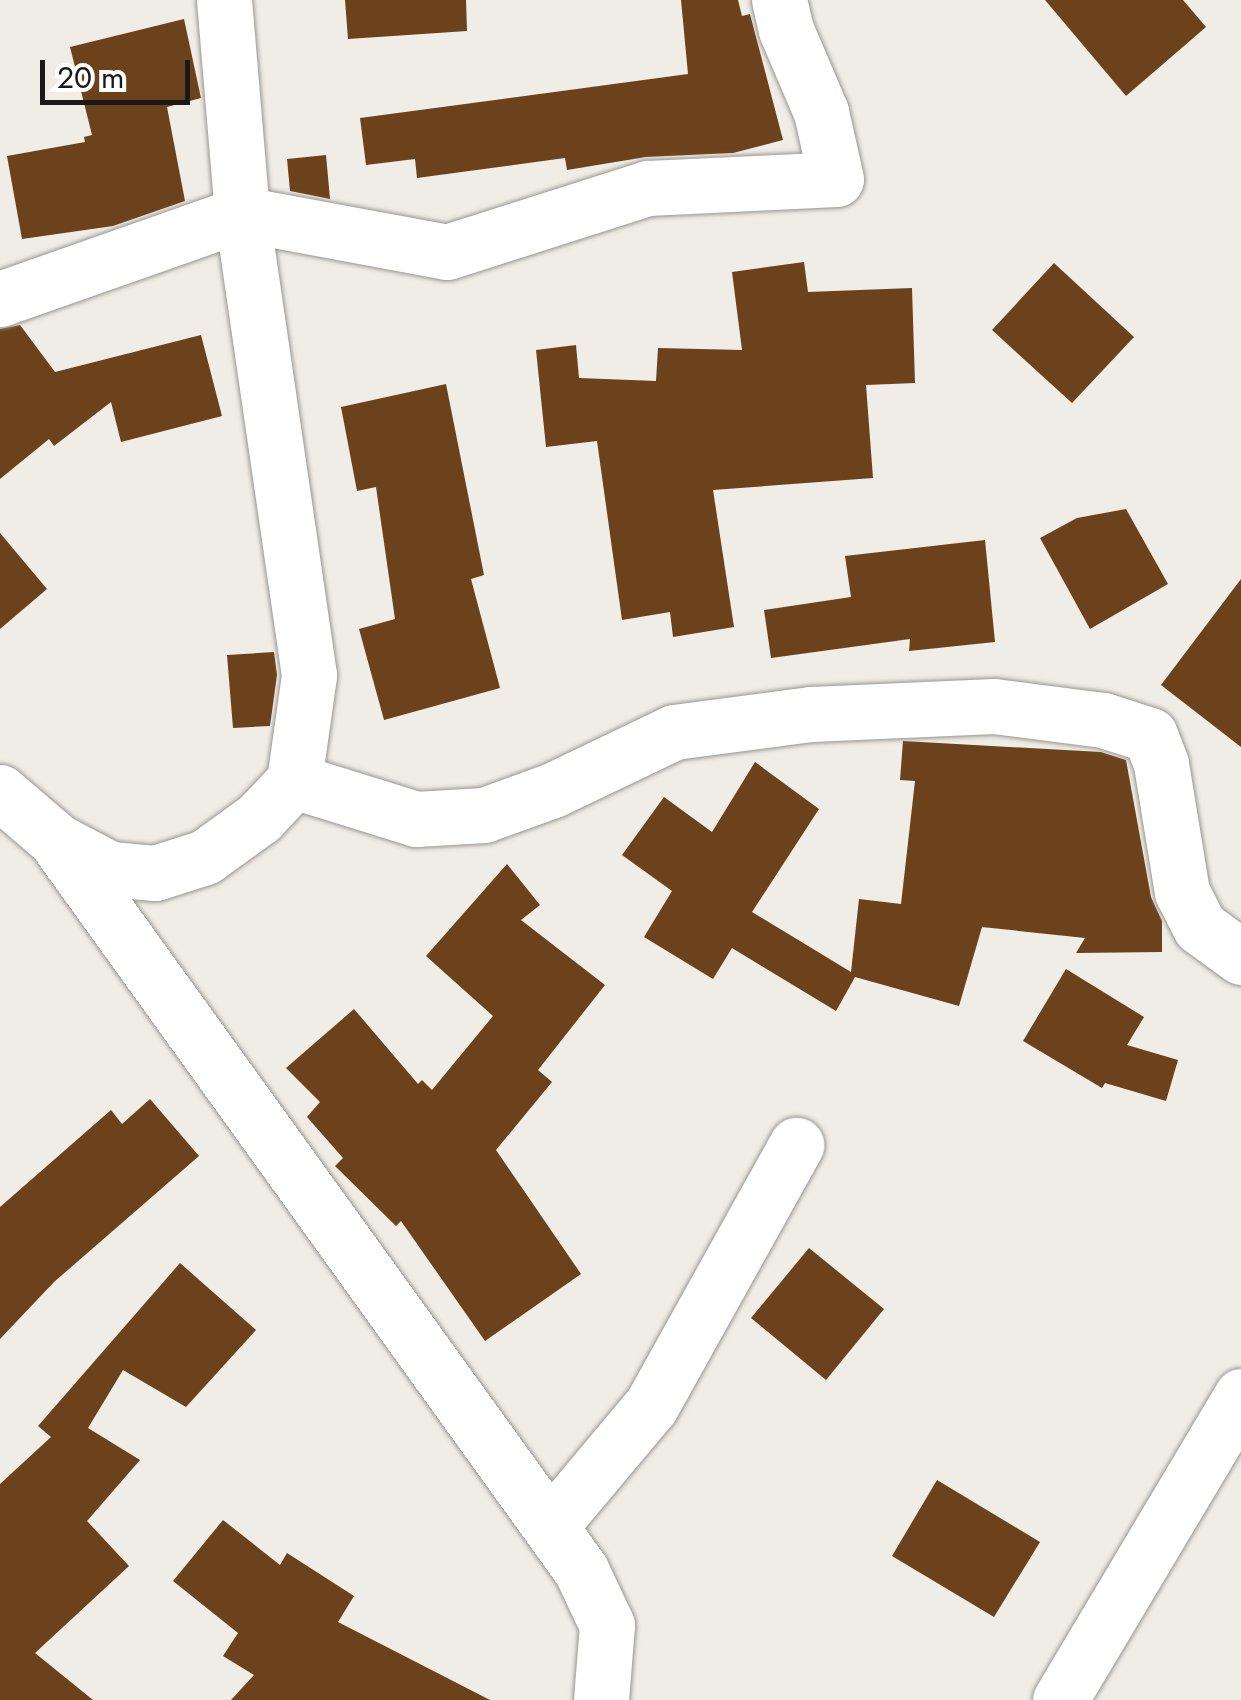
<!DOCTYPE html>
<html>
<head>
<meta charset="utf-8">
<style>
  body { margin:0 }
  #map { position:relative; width:1241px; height:1700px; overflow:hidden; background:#f0ece6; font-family:Jost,sans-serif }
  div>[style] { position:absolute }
  .building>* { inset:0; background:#6b421b }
  .roads { filter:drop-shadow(0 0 2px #98958f) drop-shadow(0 0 2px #98958f) }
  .minor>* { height:55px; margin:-27.5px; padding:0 27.5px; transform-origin:27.5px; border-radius:27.5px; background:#fff }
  span { translate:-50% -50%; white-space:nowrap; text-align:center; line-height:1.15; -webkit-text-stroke:10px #fff; paint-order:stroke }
  .scale { position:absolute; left:40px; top:60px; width:150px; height:45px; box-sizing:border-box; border:5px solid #1a1917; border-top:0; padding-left:12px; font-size:30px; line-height:35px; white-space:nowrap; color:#1a1917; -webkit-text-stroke:8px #fff; paint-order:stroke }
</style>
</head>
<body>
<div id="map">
  <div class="building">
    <div style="clip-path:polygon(345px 0,466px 0,467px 31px,348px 39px)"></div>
    <div style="clip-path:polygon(681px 0,738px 0,742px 16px,750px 14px,783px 140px,733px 153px,646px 157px,567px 170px,565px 158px,417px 178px,415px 159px,366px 165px,360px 118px,688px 74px)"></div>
    <div style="clip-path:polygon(1045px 0,1183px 0,1206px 27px,1126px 96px)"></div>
    <div style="clip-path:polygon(184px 19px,201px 98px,167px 107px,185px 201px,113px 226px,22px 239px,7px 156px,85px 142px,84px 137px,92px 135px,70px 47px)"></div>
    <div style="clip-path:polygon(326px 155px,330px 199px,290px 191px,287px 159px)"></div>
    <div style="clip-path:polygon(804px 262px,808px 292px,912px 288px,915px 383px,866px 385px,873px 478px,713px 490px,734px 627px,673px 637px,670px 612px,622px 620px,597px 441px,546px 447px,536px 350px,576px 345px,579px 378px,656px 381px,658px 348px,742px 350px,732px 272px)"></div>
    <div style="clip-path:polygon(1054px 263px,1134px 337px,1072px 403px,992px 330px)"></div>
    <div style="clip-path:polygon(20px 325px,55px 372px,201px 335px,222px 416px,121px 442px,111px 402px,54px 446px,49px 439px,0 479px,0 329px)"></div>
    <div style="clip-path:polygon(446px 384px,484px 575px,471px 579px,500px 688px,384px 720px,359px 629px,395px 619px,376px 487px,357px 491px,341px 407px)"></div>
    <div style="clip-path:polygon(1126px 509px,1168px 584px,1090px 629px,1040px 538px,1077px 518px)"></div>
    <div style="clip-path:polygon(0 533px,47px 589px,0 629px)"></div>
    <div style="clip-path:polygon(985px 540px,995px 642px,909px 651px,910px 639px,771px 658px,764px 610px,851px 597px,845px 556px)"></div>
    <div style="clip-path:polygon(1241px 579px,1241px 747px,1161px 685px)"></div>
    <div style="clip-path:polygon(274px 652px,277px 675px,270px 726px,233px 728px,227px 655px)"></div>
    <div style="clip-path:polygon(903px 741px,1101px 752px,1126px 760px,1151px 897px,1162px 921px,1162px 952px,1076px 953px,1085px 938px,982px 927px,959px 1006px,855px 977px,836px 1011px,732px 948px,713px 979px,644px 937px,672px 891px,622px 855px,664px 797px,712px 832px,755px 762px,819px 809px,752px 912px,851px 972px,859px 899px,901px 904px,915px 781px,900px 780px)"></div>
    <div style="clip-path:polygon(507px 864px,540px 905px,521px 920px,605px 985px,538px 1070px,552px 1082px,496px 1150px,581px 1274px,485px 1341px,401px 1221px,396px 1226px,335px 1166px,343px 1158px,307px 1117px,320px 1102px,286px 1068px,354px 1009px,418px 1084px,422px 1080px,432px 1090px,493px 1016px,426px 956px)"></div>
    <div style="clip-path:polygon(1066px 969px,1144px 1017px,1127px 1045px,1178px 1060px,1166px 1101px,1105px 1083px,1102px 1088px,1023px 1041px)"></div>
    <div style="clip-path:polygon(150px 1099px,199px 1156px,54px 1282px,0 1339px,0 1207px,111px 1110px,122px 1124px)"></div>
    <div style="clip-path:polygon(809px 1248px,884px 1309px,826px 1380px,751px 1318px)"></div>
    <div style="clip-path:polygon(180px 1263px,256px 1330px,186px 1407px,123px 1370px,88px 1428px,140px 1460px,87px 1521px,129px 1566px,35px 1653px,93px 1700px,0 1700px,0 1484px,51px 1437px,38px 1426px)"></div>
    <div style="clip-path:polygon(937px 1480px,1040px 1542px,994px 1617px,892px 1556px)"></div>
    <div style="clip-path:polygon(223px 1520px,280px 1565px,287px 1553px,354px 1596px,338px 1622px,490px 1700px,231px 1700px,254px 1675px,223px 1656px,238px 1633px,173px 1581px)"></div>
  </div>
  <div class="roads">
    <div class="minor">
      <div style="left:0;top:299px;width:256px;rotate:-19.4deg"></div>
      <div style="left:242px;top:214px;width:208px;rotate:10.5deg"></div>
      <div style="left:447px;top:252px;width:211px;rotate:-17.7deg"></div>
      <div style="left:648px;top:188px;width:188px;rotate:-2.7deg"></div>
      <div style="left:836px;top:179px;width:69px;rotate:-102.6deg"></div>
      <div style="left:821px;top:112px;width:89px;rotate:-113.1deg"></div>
      <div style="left:786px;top:30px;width:31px;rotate:-103deg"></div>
      <div style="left:294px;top:781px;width:128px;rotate:17.3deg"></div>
      <div style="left:416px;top:819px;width:68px;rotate:-3.4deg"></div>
      <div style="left:484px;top:815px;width:73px;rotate:-19.9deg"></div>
      <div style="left:553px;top:790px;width:134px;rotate:-25.6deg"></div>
      <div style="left:674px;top:732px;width:138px;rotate:-7.5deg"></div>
      <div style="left:811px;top:714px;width:183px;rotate:-2.5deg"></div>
      <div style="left:994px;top:706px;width:110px;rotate:7.3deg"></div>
      <div style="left:1103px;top:720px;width:49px;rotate:17.7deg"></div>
      <div style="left:1150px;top:735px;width:31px;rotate:69deg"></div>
      <div style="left:1161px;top:764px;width:130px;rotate:80.7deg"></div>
      <div style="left:1182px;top:892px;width:39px;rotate:63deg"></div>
      <div style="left:1200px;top:927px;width:51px;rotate:36.2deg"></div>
      <div style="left:0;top:792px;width:75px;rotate:40.7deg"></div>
      <div style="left:57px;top:841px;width:60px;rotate:27.8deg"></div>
      <div style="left:110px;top:869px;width:45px;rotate:5.1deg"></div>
      <div style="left:155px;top:873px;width:52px;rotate:-17.7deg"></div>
      <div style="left:205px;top:857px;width:67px;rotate:-35.8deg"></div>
      <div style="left:259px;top:818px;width:51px;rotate:-46.6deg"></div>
      <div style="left:294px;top:781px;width:107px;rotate:-81.9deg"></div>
      <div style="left:309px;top:675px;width:466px;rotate:-98.3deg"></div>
      <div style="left:242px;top:214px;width:215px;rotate:-94.8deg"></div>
      <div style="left:61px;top:848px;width:890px;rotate:54.24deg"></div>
      <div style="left:581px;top:1570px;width:61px;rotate:64.7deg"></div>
      <div style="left:607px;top:1625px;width:75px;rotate:94.6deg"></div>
      <div style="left:551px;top:1525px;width:155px;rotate:-50deg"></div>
      <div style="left:651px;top:1406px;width:299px;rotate:-60.9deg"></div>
      <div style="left:1060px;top:1700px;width:354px;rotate:-59.2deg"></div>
    </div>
  </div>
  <div class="scale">20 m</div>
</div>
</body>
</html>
